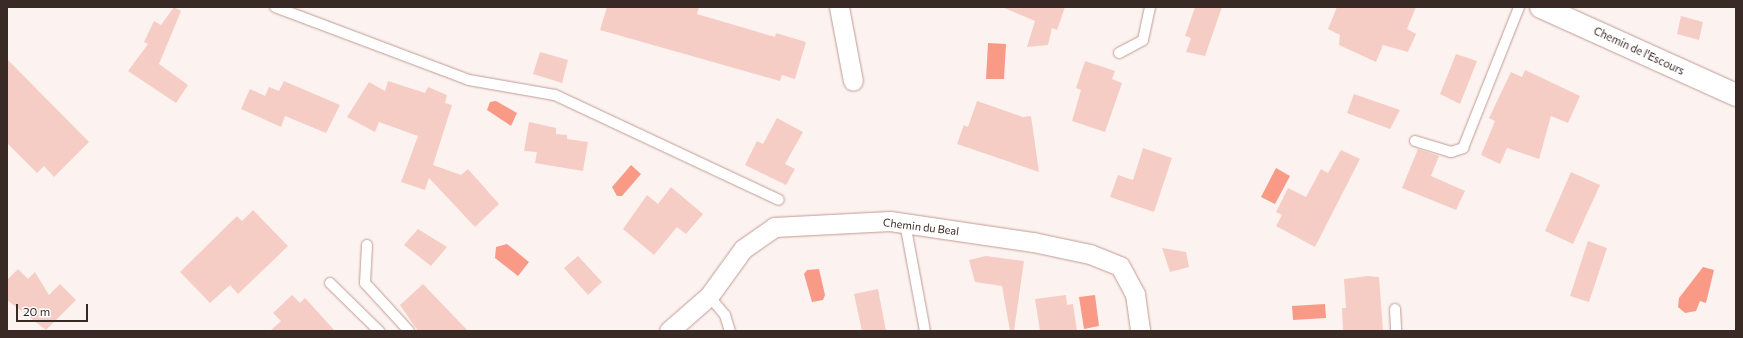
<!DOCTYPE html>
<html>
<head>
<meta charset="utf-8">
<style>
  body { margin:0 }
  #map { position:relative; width:1743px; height:338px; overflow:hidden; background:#fcf3f1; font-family:Commissioner,sans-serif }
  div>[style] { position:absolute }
  .water>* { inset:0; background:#f99a86 }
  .building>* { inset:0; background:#f6cdc4 }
  .roads { filter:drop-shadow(0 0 1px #c29b93) drop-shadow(0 0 1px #c29b93) }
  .lane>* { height:10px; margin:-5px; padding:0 5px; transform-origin:5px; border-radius:5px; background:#fff }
  .street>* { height:19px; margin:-9.5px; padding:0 9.5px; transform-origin:9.5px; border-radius:9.5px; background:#fff }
  .secondary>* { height:22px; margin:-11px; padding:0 11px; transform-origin:11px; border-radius:11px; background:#fff }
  span { translate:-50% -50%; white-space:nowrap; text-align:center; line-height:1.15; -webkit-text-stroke:4px #fff; paint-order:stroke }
  .street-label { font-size:11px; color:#392a26 }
  .frame { position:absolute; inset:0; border:8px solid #392a26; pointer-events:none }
  .scale { position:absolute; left:16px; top:304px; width:72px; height:18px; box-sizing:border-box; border:2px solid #392a26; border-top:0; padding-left:5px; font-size:12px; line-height:14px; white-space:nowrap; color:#392a26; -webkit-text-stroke:3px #fff; paint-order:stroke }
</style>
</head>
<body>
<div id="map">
  <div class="water">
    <div style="clip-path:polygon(988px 43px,1006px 44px,1004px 79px,986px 79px)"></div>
    <div style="clip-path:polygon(496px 101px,517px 113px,511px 126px,487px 110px,490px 102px)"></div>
    <div style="clip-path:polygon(631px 165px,641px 174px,622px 196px,617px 196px,612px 187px)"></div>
    <div style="clip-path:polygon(1276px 168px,1290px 176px,1275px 204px,1261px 197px)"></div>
    <div style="clip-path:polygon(507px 244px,529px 262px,518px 276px,495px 258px,496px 247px)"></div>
    <div style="clip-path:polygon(1703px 267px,1714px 270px,1706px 303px,1700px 301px,1696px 311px,1685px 313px,1678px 307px,1679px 298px)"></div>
    <div style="clip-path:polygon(819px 269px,825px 295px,823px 300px,812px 302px,804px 274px,807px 270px)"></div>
    <div style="clip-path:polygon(1095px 295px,1099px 326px,1084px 329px,1079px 297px)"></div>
    <div style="clip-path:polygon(1325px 304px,1326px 318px,1293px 320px,1292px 306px)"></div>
  </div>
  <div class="building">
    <div style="clip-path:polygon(174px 7px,181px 11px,159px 64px,188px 85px,176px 103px,128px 71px,148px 44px,144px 42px,154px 21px,161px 25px)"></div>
    <div style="clip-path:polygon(607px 7px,699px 7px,697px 14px,775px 37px,776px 33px,806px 42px,795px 79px,782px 75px,780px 81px,600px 30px)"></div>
    <div style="clip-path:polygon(1002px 7px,1065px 7px,1057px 30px,1052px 28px,1048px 45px,1027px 47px,1035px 21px)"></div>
    <div style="clip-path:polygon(1195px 7px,1222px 7px,1205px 56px,1186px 52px,1191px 38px,1185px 36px)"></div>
    <div style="clip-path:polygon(1337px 7px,1416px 7px,1407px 29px,1416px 34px,1408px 52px,1383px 45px,1376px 62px,1339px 45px,1340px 35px,1328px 29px)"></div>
    <div style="clip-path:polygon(1681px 16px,1703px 22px,1699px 40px,1677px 34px)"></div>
    <div style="clip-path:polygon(540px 52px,568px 60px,562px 83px,533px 74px)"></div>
    <div style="clip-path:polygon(1456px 54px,1477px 61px,1460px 104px,1440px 94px)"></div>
    <div style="clip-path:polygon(7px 59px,89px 142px,54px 177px,44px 166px,37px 173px,7px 143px)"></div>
    <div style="clip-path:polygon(1085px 61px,1115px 71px,1112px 79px,1122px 83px,1105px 132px,1072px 121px,1081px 90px,1076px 88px)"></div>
    <div style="clip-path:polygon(1525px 70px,1580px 96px,1568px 123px,1551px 116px,1539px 159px,1507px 148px,1500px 164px,1481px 155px,1495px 121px,1489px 118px,1511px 72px,1522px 77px)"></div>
    <div style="clip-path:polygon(284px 81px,340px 105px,326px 133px,285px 116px,281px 127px,241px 109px,250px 89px,265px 96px,269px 87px,279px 91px)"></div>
    <div style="clip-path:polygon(388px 81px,425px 93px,428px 87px,447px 95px,445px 103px,452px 105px,433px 165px,461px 175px,468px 169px,499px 204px,475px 227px,429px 178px,425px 190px,401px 182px,418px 136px,379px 122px,375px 132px,347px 117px,369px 82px,385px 91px)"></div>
    <div style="clip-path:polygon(1354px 94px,1400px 110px,1390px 129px,1347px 113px)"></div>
    <div style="clip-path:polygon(977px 101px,1023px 117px,1031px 116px,1039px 172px,957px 144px,964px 125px,968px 127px)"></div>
    <div style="clip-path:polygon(777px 118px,803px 132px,785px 164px,795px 169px,786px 185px,745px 165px,757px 141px,763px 144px)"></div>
    <div style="clip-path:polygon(529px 122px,556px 128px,556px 134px,567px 135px,567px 139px,588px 142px,583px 171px,535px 163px,537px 152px,524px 151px)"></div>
    <div style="clip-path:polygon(1143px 148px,1172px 158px,1154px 212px,1110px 197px,1118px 175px,1133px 180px)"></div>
    <div style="clip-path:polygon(1418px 149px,1439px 156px,1431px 176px,1465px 191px,1456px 210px,1402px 188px)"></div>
    <div style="clip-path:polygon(1341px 150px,1360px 159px,1315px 247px,1276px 226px,1282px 215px,1276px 212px,1288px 188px,1306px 197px,1321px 169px,1328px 173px)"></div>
    <div style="clip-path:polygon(1571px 172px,1600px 185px,1573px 244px,1545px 231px)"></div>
    <div style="clip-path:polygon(671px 187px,703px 214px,686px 234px,677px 227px,654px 255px,623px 229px,647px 195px,658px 204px)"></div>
    <div style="clip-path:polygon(253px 210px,288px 246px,238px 294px,230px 285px,210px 303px,180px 272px,237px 216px,242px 221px)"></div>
    <div style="clip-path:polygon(418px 229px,447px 247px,431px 266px,404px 245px)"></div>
    <div style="clip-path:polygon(1588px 241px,1607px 248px,1589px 302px,1570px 296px)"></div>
    <div style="clip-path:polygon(1162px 248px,1186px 252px,1189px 267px,1170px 272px)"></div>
    <div style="clip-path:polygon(578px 256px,602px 282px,588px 295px,564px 268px)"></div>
    <div style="clip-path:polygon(986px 256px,1024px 261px,1014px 331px,1010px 331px,1002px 286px,975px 282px,969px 260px)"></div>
    <div style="clip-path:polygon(18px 269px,28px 279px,35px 272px,49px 295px,60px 284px,76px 300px,46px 330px,7px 300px,7px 280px)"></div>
    <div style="clip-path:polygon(1368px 276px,1379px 277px,1383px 331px,1343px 331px,1342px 308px,1346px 308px,1344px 279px)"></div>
    <div style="clip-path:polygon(423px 284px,468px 331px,418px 331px,400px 305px)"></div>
    <div style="clip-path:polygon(878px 289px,886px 331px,862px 331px,854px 294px)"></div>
    <div style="clip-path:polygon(292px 295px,300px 303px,305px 298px,335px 331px,270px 331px,281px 321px,273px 313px)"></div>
    <div style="clip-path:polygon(1066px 295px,1067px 305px,1073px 304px,1077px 331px,1040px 331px,1035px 299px)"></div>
  </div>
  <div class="roads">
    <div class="lane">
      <div style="left:275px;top:7px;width:207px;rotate:20.6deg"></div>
      <div style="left:469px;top:80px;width:87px;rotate:9.9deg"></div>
      <div style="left:555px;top:95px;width:247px;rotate:25.1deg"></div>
      <div style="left:1119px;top:53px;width:27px;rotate:-28deg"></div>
      <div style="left:1143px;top:40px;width:34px;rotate:-78deg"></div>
      <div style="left:1415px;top:141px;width:38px;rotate:17deg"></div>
      <div style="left:1451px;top:152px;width:13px;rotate:-18deg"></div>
      <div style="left:1463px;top:148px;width:152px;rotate:-68.3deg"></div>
      <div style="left:905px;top:223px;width:110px;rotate:79.5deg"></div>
      <div style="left:367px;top:245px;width:38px;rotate:93deg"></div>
      <div style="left:365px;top:283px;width:65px;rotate:47.5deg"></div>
      <div style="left:330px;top:283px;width:69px;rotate:44.4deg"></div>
      <div style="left:709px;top:296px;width:25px;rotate:50deg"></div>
      <div style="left:725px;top:315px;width:17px;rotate:73deg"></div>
      <div style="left:1395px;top:309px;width:22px;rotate:87deg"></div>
    </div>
    <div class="street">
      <div style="left:839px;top:7px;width:75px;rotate:79.3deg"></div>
      <div style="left:669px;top:331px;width:53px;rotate:-41.2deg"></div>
      <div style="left:709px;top:296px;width:58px;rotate:-54.1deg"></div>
      <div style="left:743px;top:249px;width:38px;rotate:-35deg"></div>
      <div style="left:774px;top:227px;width:116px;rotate:-3deg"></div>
      <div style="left:890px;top:221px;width:145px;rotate:8.4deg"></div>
      <div style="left:1033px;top:242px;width:58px;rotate:11.9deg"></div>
      <div style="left:1090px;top:254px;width:32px;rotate:22deg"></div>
      <div style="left:1120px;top:266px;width:32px;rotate:62deg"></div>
      <div style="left:1135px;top:294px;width:37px;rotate:82deg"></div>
    </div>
    <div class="secondary">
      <div style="left:1541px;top:7px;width:214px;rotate:24.3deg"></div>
    </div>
  </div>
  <div class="street-label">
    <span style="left:1639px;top:51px;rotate:25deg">Chemin de l'Escours</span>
    <span style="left:921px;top:227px;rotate:7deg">Chemin du Beal</span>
  </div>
  <div class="frame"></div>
  <div class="scale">20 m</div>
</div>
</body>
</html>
